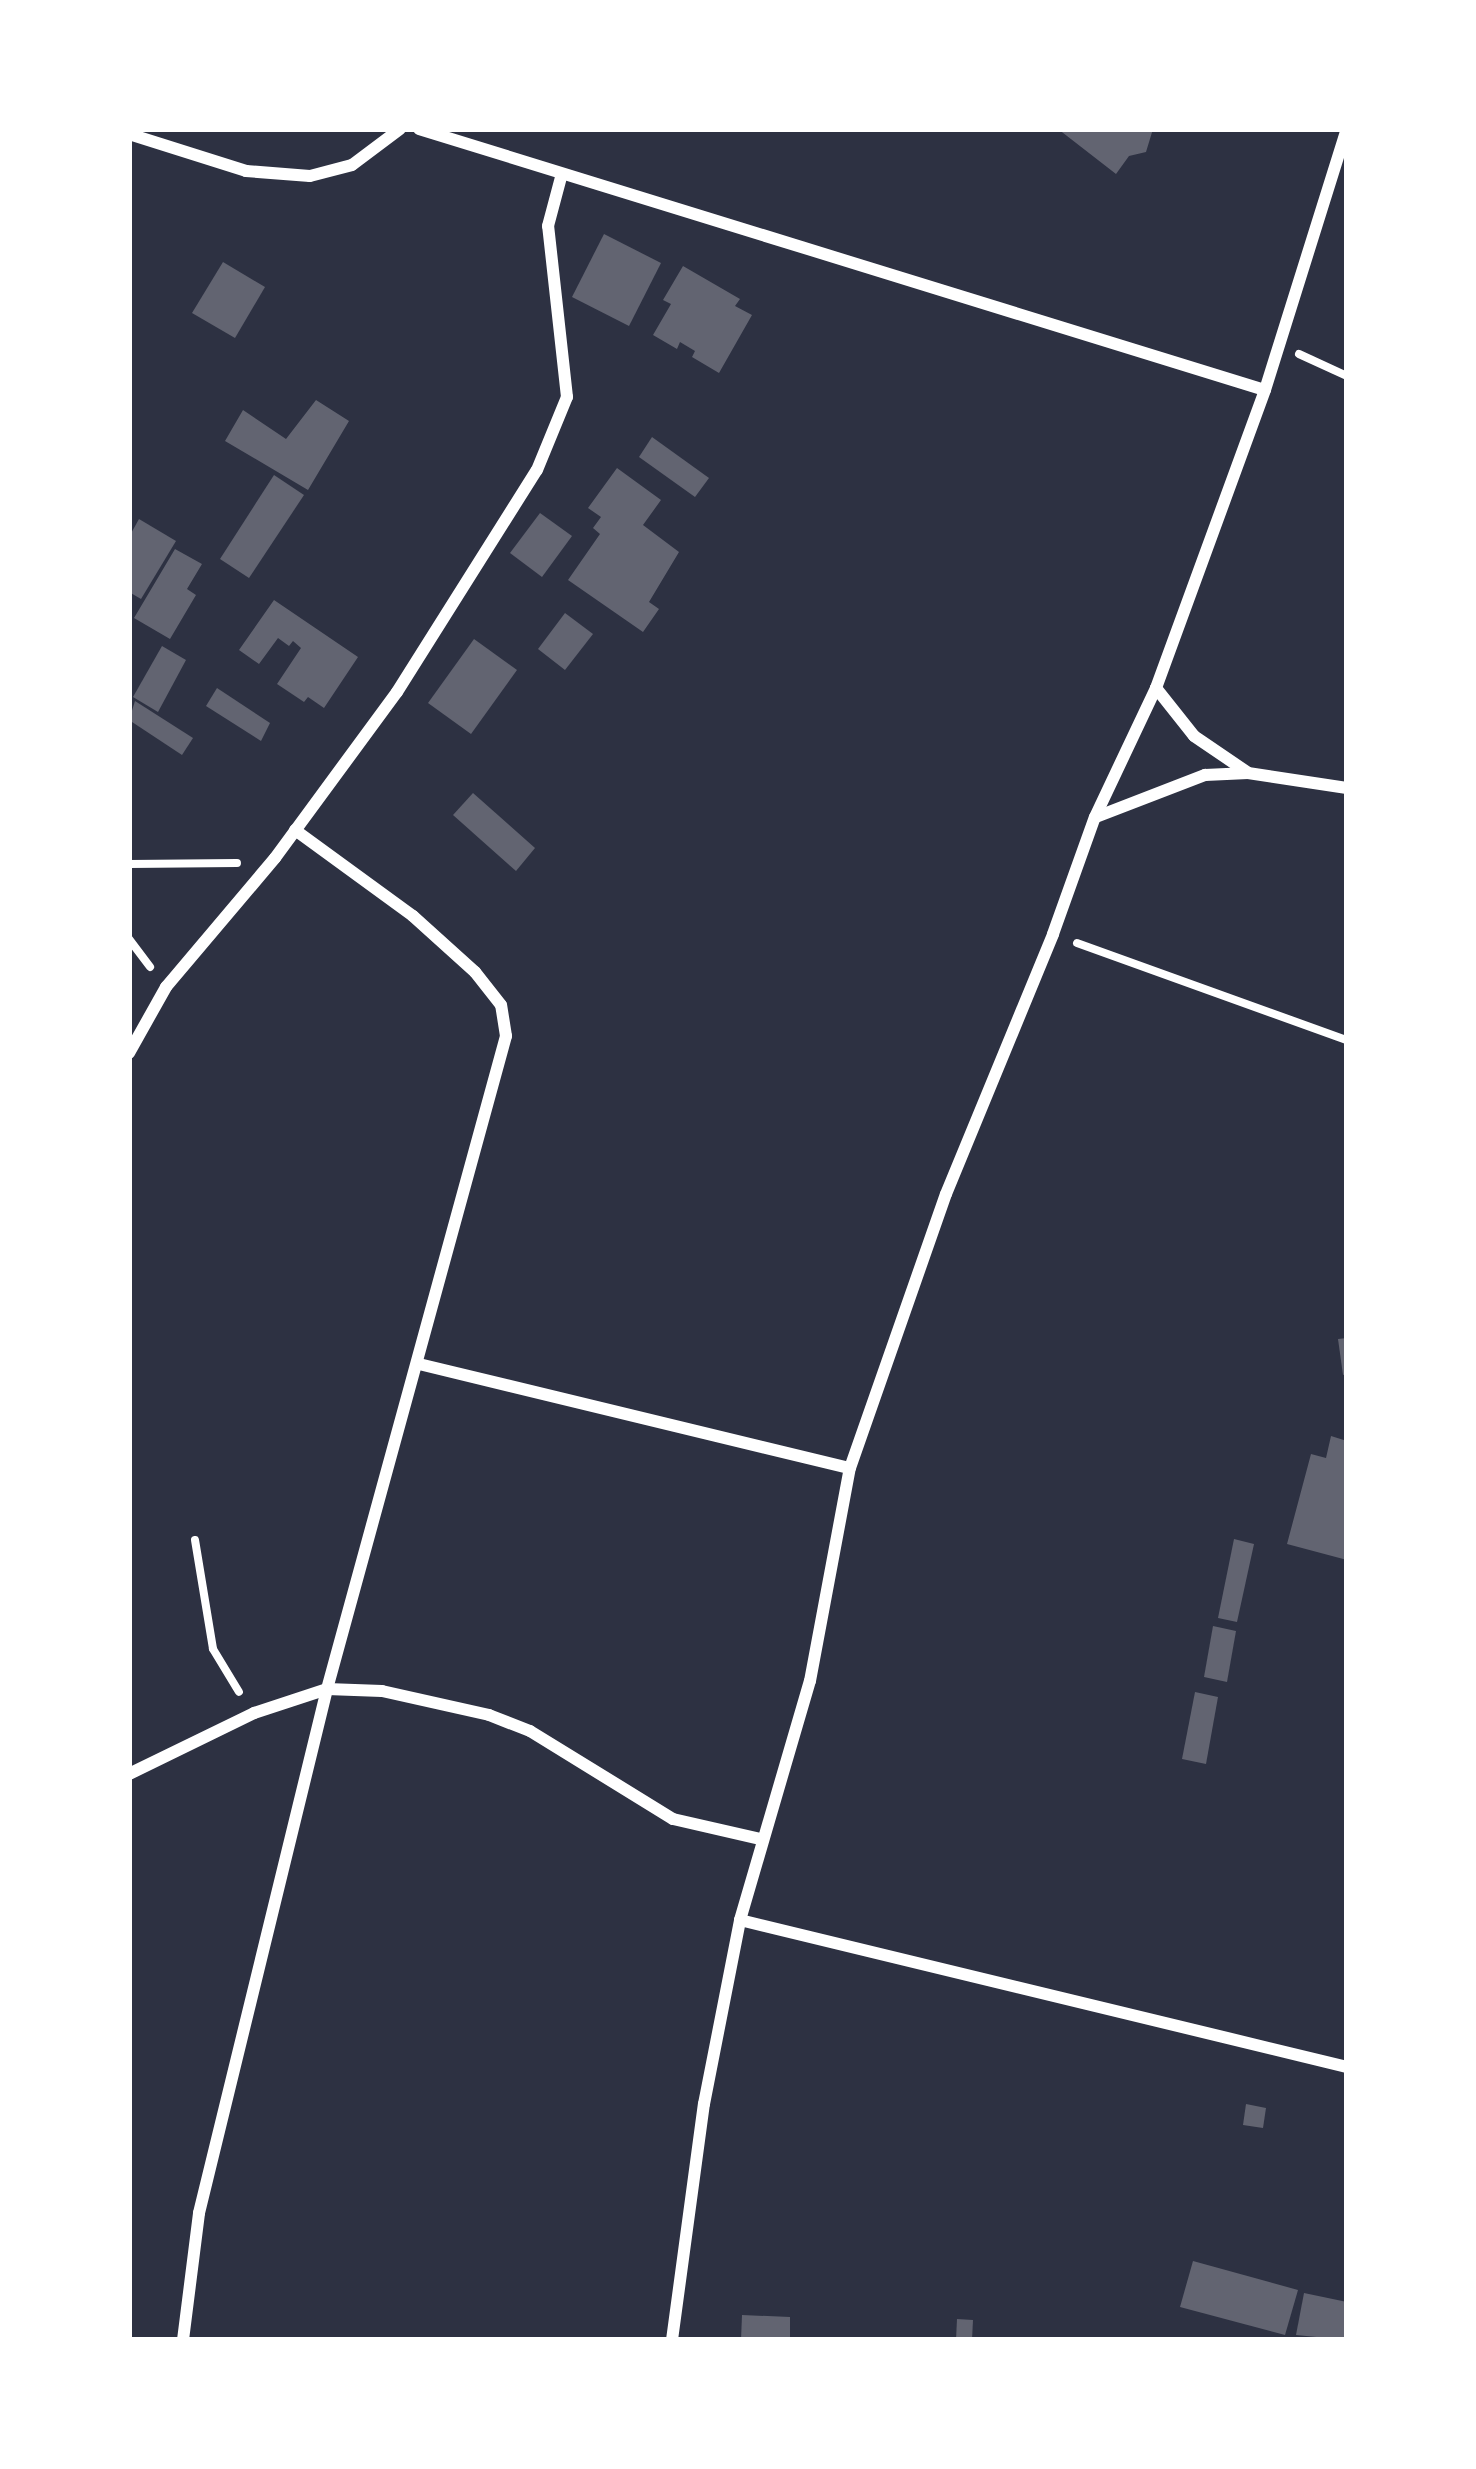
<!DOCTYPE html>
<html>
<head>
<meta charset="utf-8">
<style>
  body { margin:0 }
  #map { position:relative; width:1476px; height:2469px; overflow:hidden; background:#2d3142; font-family:Jost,sans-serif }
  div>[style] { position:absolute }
  .building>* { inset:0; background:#626471 }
  .path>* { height:8px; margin:-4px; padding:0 4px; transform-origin:4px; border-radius:4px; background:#fff }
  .minor>* { height:12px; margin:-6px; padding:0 6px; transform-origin:6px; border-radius:6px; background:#fff }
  span { translate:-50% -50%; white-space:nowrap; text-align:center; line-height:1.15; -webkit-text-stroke:12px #fff; paint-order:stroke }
  .frame { position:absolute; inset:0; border:132px solid #fff; pointer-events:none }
</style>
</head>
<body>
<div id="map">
  <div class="building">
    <div style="clip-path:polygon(1058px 129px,1153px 129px,1146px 152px,1129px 156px,1116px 174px)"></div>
    <div style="clip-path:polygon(604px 234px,661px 263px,629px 326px,572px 297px)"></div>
    <div style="clip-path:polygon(223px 262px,265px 287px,235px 338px,192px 313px)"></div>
    <div style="clip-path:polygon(683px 266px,740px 299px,735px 306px,752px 315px,719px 373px,692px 357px,695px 351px,680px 342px,677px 349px,653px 335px,671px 304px,663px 300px)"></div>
    <div style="clip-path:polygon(316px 400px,349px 421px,308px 490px,225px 441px,243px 410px,286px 439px)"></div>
    <div style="clip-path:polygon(652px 437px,709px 478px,695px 497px,639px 457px)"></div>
    <div style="clip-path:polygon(617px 468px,661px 500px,643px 525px,679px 552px,649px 602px,659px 609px,643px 632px,568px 580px,600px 534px,593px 528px,601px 517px,588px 508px)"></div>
    <div style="clip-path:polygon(274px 475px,304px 495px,249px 578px,220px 559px)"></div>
    <div style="clip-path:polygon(540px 513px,572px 536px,542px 577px,510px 553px)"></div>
    <div style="clip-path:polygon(139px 519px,176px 541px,141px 599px,129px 592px,129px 537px)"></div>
    <div style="clip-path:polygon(175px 549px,202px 564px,187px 589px,196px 595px,170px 639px,134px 618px)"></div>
    <div style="clip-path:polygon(274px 600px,358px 657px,324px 708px,308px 697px,304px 702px,277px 684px,301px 648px,293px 641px,289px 646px,278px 638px,259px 664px,239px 650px)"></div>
    <div style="clip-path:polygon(565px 613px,593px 634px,565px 670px,538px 649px)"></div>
    <div style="clip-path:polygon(474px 639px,517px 670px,471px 734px,428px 703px)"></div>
    <div style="clip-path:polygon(162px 646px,186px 660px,158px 712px,133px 697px)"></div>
    <div style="clip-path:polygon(217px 688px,270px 723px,261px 741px,206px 706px)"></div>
    <div style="clip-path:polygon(135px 701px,193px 738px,182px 755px,129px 720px)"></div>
    <div style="clip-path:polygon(473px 793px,535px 848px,516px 871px,453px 815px)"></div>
    <div style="clip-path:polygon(1347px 1338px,1347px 1374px,1343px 1375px,1338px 1339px)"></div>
    <div style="clip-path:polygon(1331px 1436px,1347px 1441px,1347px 1560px,1287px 1544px,1311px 1454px,1326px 1458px)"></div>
    <div style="clip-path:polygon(1234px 1539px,1254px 1544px,1237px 1622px,1218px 1618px)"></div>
    <div style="clip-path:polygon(1213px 1626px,1236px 1631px,1227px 1682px,1204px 1677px)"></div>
    <div style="clip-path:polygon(1195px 1692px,1218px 1697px,1206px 1764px,1182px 1759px)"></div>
    <div style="clip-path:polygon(1246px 2104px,1266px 2108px,1263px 2128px,1243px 2125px)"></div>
    <div style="clip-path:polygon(1193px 2261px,1298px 2290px,1285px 2335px,1180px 2307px)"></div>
    <div style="clip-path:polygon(1304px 2293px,1347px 2302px,1347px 2340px,1296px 2335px)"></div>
    <div style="clip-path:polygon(742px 2315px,790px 2317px,790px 2340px,741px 2340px)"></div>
    <div style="clip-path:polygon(957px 2319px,973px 2320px,972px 2340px,956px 2340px)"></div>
  </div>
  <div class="path">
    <div style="left:1299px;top:354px;width:53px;rotate:24.6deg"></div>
    <div style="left:129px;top:864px;width:108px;rotate:-0.5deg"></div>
    <div style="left:129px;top:939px;width:35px;rotate:53deg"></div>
    <div style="left:1077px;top:943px;width:287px;rotate:19.8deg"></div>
    <div style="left:195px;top:1540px;width:110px;rotate:80.6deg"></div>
    <div style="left:213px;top:1649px;width:50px;rotate:58.8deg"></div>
  </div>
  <div class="minor">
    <div style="left:419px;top:129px;width:885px;rotate:17.15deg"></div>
    <div style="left:129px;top:134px;width:123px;rotate:17.5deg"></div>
    <div style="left:246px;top:171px;width:64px;rotate:4.5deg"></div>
    <div style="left:310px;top:176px;width:43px;rotate:-14.7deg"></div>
    <div style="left:352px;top:165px;width:60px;rotate:-36.9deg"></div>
    <div style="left:1156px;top:688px;width:61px;rotate:51.6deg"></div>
    <div style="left:1194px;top:736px;width:64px;rotate:34.2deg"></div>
    <div style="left:1096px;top:817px;width:117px;rotate:-21.1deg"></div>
    <div style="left:1205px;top:775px;width:43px;rotate:-2.7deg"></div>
    <div style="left:1248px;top:773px;width:100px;rotate:8.6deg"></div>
    <div style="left:129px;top:1053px;width:76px;rotate:-60.7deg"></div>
    <div style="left:166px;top:987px;width:169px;rotate:-49.8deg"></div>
    <div style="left:275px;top:858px;width:206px;rotate:-53.7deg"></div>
    <div style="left:397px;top:692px;width:262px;rotate:-57.8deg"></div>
    <div style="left:537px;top:470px;width:79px;rotate:-67.7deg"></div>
    <div style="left:567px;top:397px;width:172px;rotate:-96.3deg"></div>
    <div style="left:548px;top:226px;width:51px;rotate:-75.1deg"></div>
    <div style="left:419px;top:1364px;width:443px;rotate:13.6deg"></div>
    <div style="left:129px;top:1774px;width:139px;rotate:-26deg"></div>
    <div style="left:254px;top:1713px;width:77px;rotate:-18.2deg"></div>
    <div style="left:327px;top:1689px;width:55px;rotate:2.1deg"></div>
    <div style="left:382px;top:1691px;width:110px;rotate:12.6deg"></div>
    <div style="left:489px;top:1715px;width:44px;rotate:21.3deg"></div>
    <div style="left:530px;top:1731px;width:168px;rotate:31.6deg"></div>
    <div style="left:673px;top:1819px;width:89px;rotate:12.9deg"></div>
    <div style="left:740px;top:1920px;width:625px;rotate:13.61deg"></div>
    <div style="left:183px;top:2340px;width:128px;rotate:-82.8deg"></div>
    <div style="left:199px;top:2213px;width:539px;rotate:-76.27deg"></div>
    <div style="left:327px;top:1689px;width:677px;rotate:-74.67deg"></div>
    <div style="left:506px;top:1036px;width:31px;rotate:-99deg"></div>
    <div style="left:501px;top:1005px;width:42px;rotate:-128.2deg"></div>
    <div style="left:475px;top:972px;width:84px;rotate:-137.9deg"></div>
    <div style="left:413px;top:916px;width:146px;rotate:-143.9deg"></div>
    <div style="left:672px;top:2340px;width:238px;rotate:-82.3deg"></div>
    <div style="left:704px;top:2104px;width:187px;rotate:-78.9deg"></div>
    <div style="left:740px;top:1920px;width:249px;rotate:-73.7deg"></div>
    <div style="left:810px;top:1681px;width:217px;rotate:-79.4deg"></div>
    <div style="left:850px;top:1468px;width:290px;rotate:-70.7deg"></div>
    <div style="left:946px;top:1194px;width:281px;rotate:-67.6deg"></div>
    <div style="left:1053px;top:934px;width:124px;rotate:-70.3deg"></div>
    <div style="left:1095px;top:817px;width:143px;rotate:-64.7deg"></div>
    <div style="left:1156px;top:688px;width:317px;rotate:-69.9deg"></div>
    <div style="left:1265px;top:390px;width:274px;rotate:-72.6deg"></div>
  </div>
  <div class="frame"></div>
</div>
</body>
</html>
